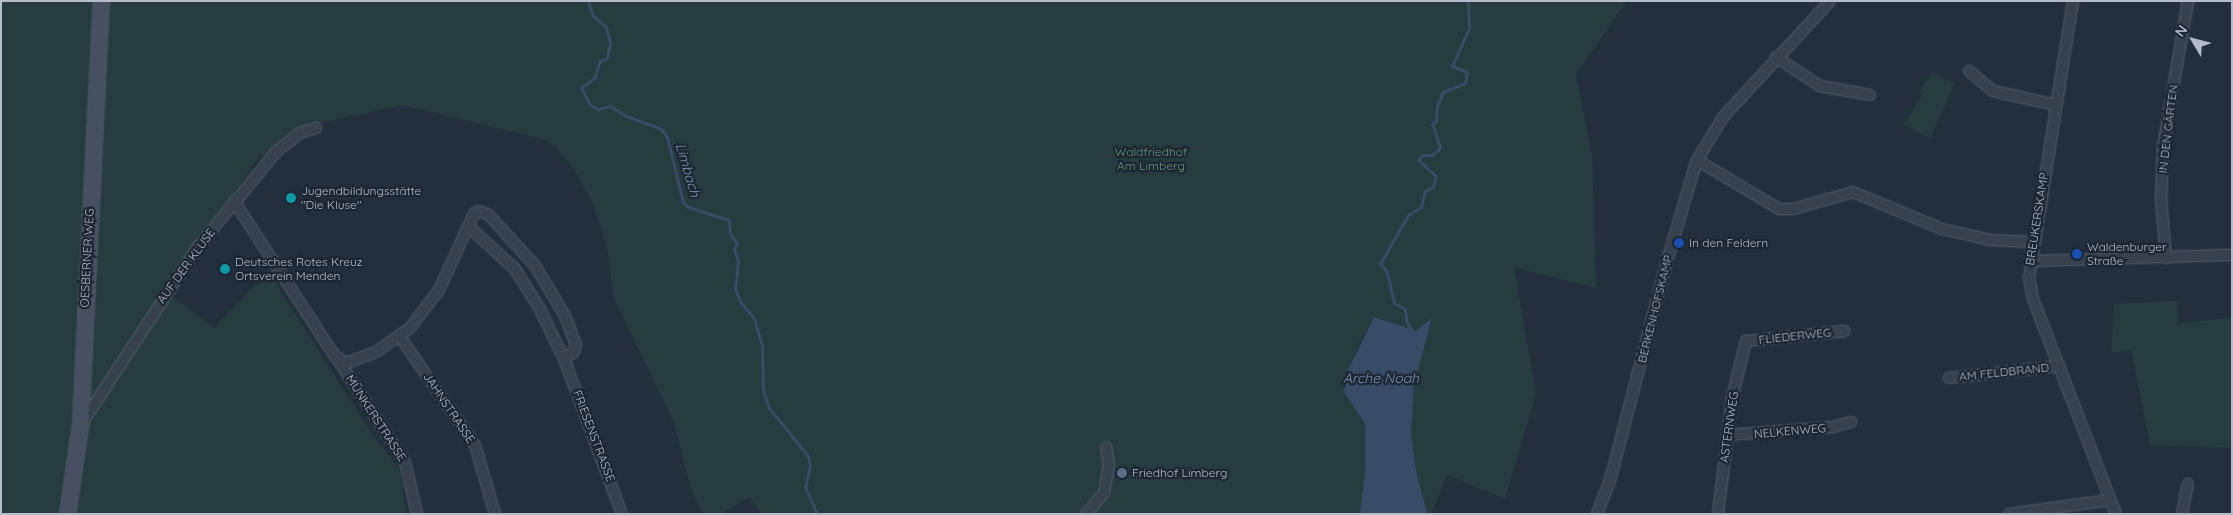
<!DOCTYPE html>
<html>
<head>
<meta charset="utf-8">
<style>
  body { margin:0 }
  #map { position:relative; width:2233px; height:515px; overflow:hidden; background:#242f3e; font-family:Quicksand,sans-serif }
  div>[style] { position:absolute }
  .green>* { inset:0; background:#263c3f }
  .water>* { inset:0; background:#394c67 }
  .stream>* { height:3px; margin:-1.5px; padding:0 1.5px; transform-origin:1.5px; border-radius:1.5px; background:#394c67 }
  .roads { filter:drop-shadow(0 0 1px #565f6c) drop-shadow(0 0 1px #565f6c) }
  .street>* { height:10px; margin:-5px; padding:0 5px; transform-origin:5px; border-radius:5px; background:#38414e }
  .secondary>* { height:15px; margin:-7.5px; padding:0 7.5px; transform-origin:7.5px; border-radius:7.5px; background:#465061 }
  .dots>* { width:14px; height:14px; translate:-50% -50%; box-sizing:border-box; border:2px solid #1d2633; border-radius:50% }
  span { translate:-50% -50%; white-space:nowrap; text-align:center; line-height:1.15; -webkit-text-stroke:4.5px #1d2633; paint-order:stroke }
  .street-label { font-size:12px; color:#b4bcc9 }
  .park-label { font-size:12px; color:#6b9a76 }
  .poi-label { font-size:12px; color:#b4bcc9 }
  .left { translate:0 -50%; text-align:left }
  .water-label { font-size:14px; color:#7c92b1; font-style:italic }
  .frame { position:absolute; inset:0; border:2px solid #b4bcc9; pointer-events:none }
  .north { position:absolute; left:2168px; top:15px; width:50px; height:50px; -webkit-text-stroke:4px #1d2633; paint-order:stroke; rotate:307deg; font-size:14px; font-weight:700; line-height:20px; text-align:center; color:#b4bcc9 }
  .north::after { content:''; display:block; margin:auto; width:18px; height:22px; background:#b4bcc9; clip-path:polygon(50% 0,100% 100%,50% 72%,0 100%) }
</style>
</head>
<body>
<div id="map">
  <div class="green">
    <div style="clip-path:polygon(1px 1px,1627px 1px,1576px 74px,1592px 155px,1596px 288px,1514px 267px,1536px 394px,1505px 499px,1447px 475px,1431px 514px,1423px 514px,1427px 512px,1416px 471px,1411px 433px,1414px 386px,1432px 319px,1416px 332px,1374px 317px,1359px 343px,1344px 392px,1365px 424px,1366px 473px,1361px 514px,761px 514px,750px 497px,720px 514px,703px 514px,691px 489px,674px 423px,614px 298px,607px 248px,593px 204px,574px 169px,556px 147px,546px 140px,403px 105px,306px 126px,266px 158px,261px 154px,166px 291px,214px 328px,268px 271px,376px 440px,400px 469px,406px 514px,1px 514px)"></div>
    <div style="clip-path:polygon(1932px 71px,1955px 84px,1930px 138px,1903px 125px,1923px 94px,1919px 92px)"></div>
    <div style="clip-path:polygon(2177px 301px,2178px 323px,2232px 318px,2232px 448px,2150px 445px,2131px 350px,2111px 353px,2114px 304px)"></div>
  </div>
  <div class="water">
    <div style="clip-path:polygon(1374px 317px,1416px 331px,1432px 318px,1414px 386px,1411px 433px,1416px 471px,1427px 512px,1423px 514px,1361px 514px,1366px 473px,1365px 424px,1344px 392px,1349px 368px)"></div>
  </div>
  <div class="stream">
    <div style="left:588px;top:1px;width:16px;rotate:72deg"></div>
    <div style="left:593px;top:16px;width:17px;rotate:40deg"></div>
    <div style="left:606px;top:27px;width:16px;rotate:76deg"></div>
    <div style="left:610px;top:43px;width:15px;rotate:101deg"></div>
    <div style="left:607px;top:58px;width:9px;rotate:153deg"></div>
    <div style="left:599px;top:62px;width:16px;rotate:105deg"></div>
    <div style="left:595px;top:77px;width:18px;rotate:142deg"></div>
    <div style="left:581px;top:88px;width:19px;rotate:62deg"></div>
    <div style="left:590px;top:105px;width:9px;rotate:27deg"></div>
    <div style="left:598px;top:109px;width:12px;rotate:-14deg"></div>
    <div style="left:610px;top:106px;width:19px;rotate:32deg"></div>
    <div style="left:626px;top:116px;width:37px;rotate:20deg"></div>
    <div style="left:661px;top:129px;width:10px;rotate:53deg"></div>
    <div style="left:667px;top:137px;width:67px;rotate:76.2deg"></div>
    <div style="left:683px;top:202px;width:7px;rotate:45deg"></div>
    <div style="left:688px;top:207px;width:43px;rotate:17.6deg"></div>
    <div style="left:729px;top:220px;width:14px;rotate:86deg"></div>
    <div style="left:730px;top:234px;width:11px;rotate:52deg"></div>
    <div style="left:737px;top:243px;width:8px;rotate:113deg"></div>
    <div style="left:734px;top:250px;width:12px;rotate:70deg"></div>
    <div style="left:738px;top:261px;width:27px;rotate:96deg"></div>
    <div style="left:735px;top:288px;width:15px;rotate:70deg"></div>
    <div style="left:740px;top:302px;width:21px;rotate:49deg"></div>
    <div style="left:754px;top:318px;width:29px;rotate:74deg"></div>
    <div style="left:762px;top:346px;width:44px;rotate:88.7deg"></div>
    <div style="left:763px;top:390px;width:19px;rotate:72deg"></div>
    <div style="left:769px;top:408px;width:62px;rotate:50.9deg"></div>
    <div style="left:808px;top:456px;width:10px;rotate:79deg"></div>
    <div style="left:810px;top:466px;width:22px;rotate:103deg"></div>
    <div style="left:805px;top:487px;width:30px;rotate:66deg"></div>
    <div style="left:1414px;top:334px;width:16px;rotate:-120deg"></div>
    <div style="left:1406px;top:320px;width:11px;rotate:-95deg"></div>
    <div style="left:1405px;top:309px;width:13px;rotate:-151deg"></div>
    <div style="left:1394px;top:303px;width:32px;rotate:-103deg"></div>
    <div style="left:1387px;top:272px;width:11px;rotate:-131deg"></div>
    <div style="left:1380px;top:264px;width:56px;rotate:-60.3deg"></div>
    <div style="left:1408px;top:215px;width:15px;rotate:-32deg"></div>
    <div style="left:1421px;top:207px;width:16px;rotate:-76deg"></div>
    <div style="left:1425px;top:191px;width:9px;rotate:-27deg"></div>
    <div style="left:1433px;top:187px;width:11px;rotate:-75deg"></div>
    <div style="left:1436px;top:176px;width:24px;rotate:-138deg"></div>
    <div style="left:1418px;top:160px;width:6px;rotate:-51deg"></div>
    <div style="left:1422px;top:155px;width:10px"></div>
    <div style="left:1432px;top:155px;width:11px;rotate:-41deg"></div>
    <div style="left:1440px;top:148px;width:25px;rotate:-108deg"></div>
    <div style="left:1432px;top:124px;width:5px;rotate:-37deg"></div>
    <div style="left:1436px;top:121px;width:15px;rotate:-86deg"></div>
    <div style="left:1437px;top:106px;width:15px;rotate:-67deg"></div>
    <div style="left:1443px;top:92px;width:24px;rotate:-22deg"></div>
    <div style="left:1465px;top:83px;width:11px;rotate:-80deg"></div>
    <div style="left:1467px;top:72px;width:16px;rotate:-158deg"></div>
    <div style="left:1452px;top:66px;width:42px;rotate:-65.9deg"></div>
    <div style="left:1469px;top:28px;width:27px;rotate:-92deg"></div>
    <div style="left:1361px;top:514px;width:41px;rotate:-83deg"></div>
    <div style="left:1366px;top:473px;width:53px;rotate:-88.9deg"></div>
  </div>
  <div class="roads">
    <div class="street">
      <div style="left:2073px;top:1px;width:280px;rotate:99deg"></div>
      <div style="left:2029px;top:278px;width:21px;rotate:79deg"></div>
      <div style="left:2033px;top:299px;width:230px;rotate:68.9deg"></div>
      <div style="left:1776px;top:57px;width:53px;rotate:33.4deg"></div>
      <div style="left:1820px;top:86px;width:51px;rotate:10.2deg"></div>
      <div style="left:1969px;top:71px;width:31px;rotate:40deg"></div>
      <div style="left:1993px;top:91px;width:65px;rotate:12.5deg"></div>
      <div style="left:1697px;top:160px;width:96px;rotate:30.9deg"></div>
      <div style="left:1779px;top:209px;width:14px"></div>
      <div style="left:1793px;top:209px;width:62px;rotate:-15.8deg"></div>
      <div style="left:1853px;top:192px;width:96px;rotate:22.6deg"></div>
      <div style="left:1942px;top:229px;width:49px;rotate:12.9deg"></div>
      <div style="left:1990px;top:240px;width:43px;rotate:2.7deg"></div>
      <div style="left:234px;top:201px;width:184px;rotate:57deg"></div>
      <div style="left:334px;top:355px;width:14px;rotate:34deg"></div>
      <div style="left:346px;top:363px;width:32px;rotate:-20deg"></div>
      <div style="left:376px;top:352px;width:42px;rotate:-35.2deg"></div>
      <div style="left:410px;top:328px;width:48px;rotate:-52.7deg"></div>
      <div style="left:439px;top:290px;width:84px;rotate:-65.3deg"></div>
      <div style="left:474px;top:214px;width:5px;rotate:-37deg"></div>
      <div style="left:478px;top:211px;width:10px;rotate:17deg"></div>
      <div style="left:488px;top:214px;width:72px;rotate:47.8deg"></div>
      <div style="left:536px;top:267px;width:57px;rotate:59.4deg"></div>
      <div style="left:565px;top:316px;width:30px;rotate:69deg"></div>
      <div style="left:576px;top:344px;width:8px;rotate:104deg"></div>
      <div style="left:574px;top:352px;width:12px;rotate:145deg"></div>
      <div style="left:468px;top:226px;width:64px;rotate:42.5deg"></div>
      <div style="left:515px;top:269px;width:47px;rotate:58deg"></div>
      <div style="left:540px;top:309px;width:55px;rotate:64.4deg"></div>
      <div style="left:564px;top:359px;width:165px;rotate:69.5deg"></div>
      <div style="left:2166px;top:258px;width:59px;rotate:-94.8deg"></div>
      <div style="left:2161px;top:199px;width:52px;rotate:-87.8deg"></div>
      <div style="left:2163px;top:147px;width:148px;rotate:-80.3deg"></div>
      <div style="left:2030px;top:261px;width:202px;rotate:-1.7deg"></div>
      <div style="left:400px;top:337px;width:131px;rotate:55.2deg"></div>
      <div style="left:475px;top:445px;width:72px;rotate:73.8deg"></div>
      <div style="left:338px;top:360px;width:122px;rotate:56.7deg"></div>
      <div style="left:405px;top:462px;width:53px;rotate:77deg"></div>
      <div style="left:1949px;top:378px;width:111px;rotate:-6.2deg"></div>
      <div style="left:82px;top:423px;width:209px;rotate:-56.7deg"></div>
      <div style="left:197px;top:248px;width:126px;rotate:-50.5deg"></div>
      <div style="left:277px;top:151px;width:29px;rotate:-38deg"></div>
      <div style="left:300px;top:133px;width:17px;rotate:-17deg"></div>
      <div style="left:1728px;top:435px;width:105px;rotate:-4.4deg"></div>
      <div style="left:1833px;top:427px;width:19px;rotate:-16deg"></div>
      <div style="left:1086px;top:514px;width:28px;rotate:-49deg"></div>
      <div style="left:1104px;top:493px;width:28px;rotate:-80deg"></div>
      <div style="left:1109px;top:465px;width:18px;rotate:-99deg"></div>
      <div style="left:1597px;top:514px;width:40px;rotate:-69deg"></div>
      <div style="left:1611px;top:477px;width:220px;rotate:-75.5deg"></div>
      <div style="left:1666px;top:264px;width:109px;rotate:-73.4deg"></div>
      <div style="left:1697px;top:160px;width:52px;rotate:-58.5deg"></div>
      <div style="left:1724px;top:116px;width:156px;rotate:-47.3deg"></div>
      <div style="left:1718px;top:514px;width:117px;rotate:-83.1deg"></div>
      <div style="left:1732px;top:398px;width:59px;rotate:-76.2deg"></div>
      <div style="left:1746px;top:341px;width:99px;rotate:-5.8deg"></div>
      <div style="left:2009px;top:514px;width:102px;rotate:-7.9deg"></div>
      <div style="left:2182px;top:514px;width:31px;rotate:-79deg"></div>
    </div>
    <div class="secondary">
      <div style="left:67px;top:514px;width:89px;rotate:-81.6deg"></div>
      <div style="left:80px;top:426px;width:426px;rotate:-87.2deg"></div>
    </div>
  </div>
  <div class="dots">
    <div style="left:291px;top:198px;background:#0f9aa8"></div>
    <div style="left:1679px;top:243px;background:#1a4fb4"></div>
    <div style="left:2077px;top:254px;background:#1a4fb4"></div>
    <div style="left:225px;top:269px;background:#0f9aa8"></div>
    <div style="left:1122px;top:473px;background:#5c6f8a"></div>
  </div>
  <div class="street-label">
    <span style="left:2168px;top:129px;rotate:-83deg">IN DEN GÄRTEN</span>
    <span style="left:2037px;top:219px;rotate:-81deg">BREUKERSKAMP</span>
    <span style="left:87px;top:258px;rotate:-87deg">OESBERNER WEG</span>
    <span style="left:186px;top:266px;rotate:-54deg">AUF DER KLUSE</span>
    <span style="left:1655px;top:309px;rotate:-76deg">BERKENHOFSKAMP</span>
    <span style="left:1795px;top:336px;rotate:-6deg">FLIEDERWEG</span>
    <span style="left:2004px;top:372px;rotate:-6deg">AM FELDBRAND</span>
    <span style="left:449px;top:408px;rotate:56deg">JAHNSTRASSE</span>
    <span style="left:376px;top:418px;rotate:57deg">MÜNKERSTRASSE</span>
    <span style="left:1729px;top:427px;rotate:-82deg">ASTERNWEG</span>
    <span style="left:1790px;top:431px;rotate:-5deg">NELKENWEG</span>
    <span style="left:594px;top:436px;rotate:69deg">FRIESENSTRASSE</span>
  </div>
  <div class="park-label">
    <span style="left:1151px;top:159px">Waldfriedhof<br>Am Limberg</span>
  </div>
  <div class="poi-label">
    <span class="left" style="left:301px;top:198px">Jugendbildungsstätte<br>"Die Kluse"</span>
    <span class="left" style="left:1689px;top:243px">In den Feldern</span>
    <span class="left" style="left:2087px;top:254px">Waldenburger<br>Straße</span>
    <span class="left" style="left:235px;top:269px">Deutsches Rotes Kreuz<br>Ortsverein Menden</span>
    <span class="left" style="left:1132px;top:473px">Friedhof Limberg</span>
  </div>
  <div class="water-label">
    <span style="left:688px;top:170px;rotate:74deg">Limbach</span>
    <span style="left:1381px;top:378px">Arche Noah</span>
  </div>
  <div class="frame"></div>
  <div class="north">N</div>
</div>
</body>
</html>
